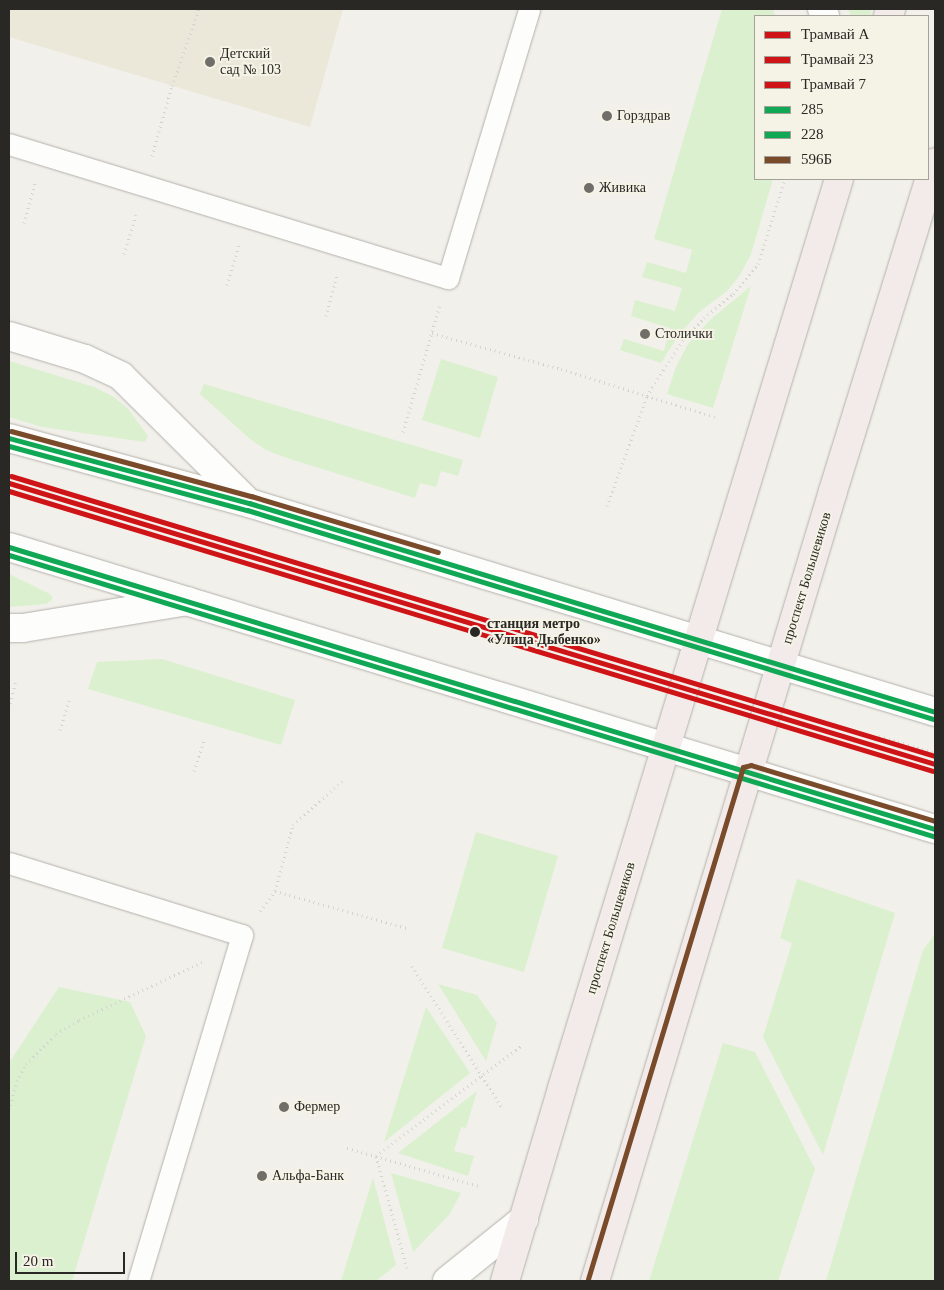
<!DOCTYPE html>
<html>
<head>
<meta charset="utf-8">
<style>
  body { margin:0 }
  #map { position:relative; width:944px; height:1290px; overflow:hidden; background:#f2f0ea; font-family:"Times New Roman",serif }
  div>[style] { position:absolute }
  .built>* { inset:0; background:#ebe8da }
  .green>* { inset:0; background:#daf0ce }
  .path>* { height:3px; margin-top:-1.5px; transform-origin:0; background:repeating-linear-gradient(90deg,#d4d3d1 0 1px,transparent 0 5px) }
  .roads { filter:drop-shadow(0 0 1px #b3b1ac) drop-shadow(0 0 1px #b3b1ac) }
  .lane>* { height:21px; margin:-10.5px; padding:0 10.5px; transform-origin:10.5px; border-radius:10.5px; background:#fdfdfc }
  .street>* { height:28px; margin:-14px; padding:0 14px; transform-origin:14px; border-radius:14px; background:#fdfdfc }
  .secondary>* { height:28px; margin:-14px; padding:0 14px; transform-origin:14px; border-radius:14px; background:#fdfdfc }
  .primary>* { height:28px; margin:-14px; padding:0 14px; transform-origin:14px; border-radius:14px; background:#f3ebea }
  .bus-1>* { height:5px; margin:-2.5px; padding:0 2.5px; transform-origin:2.5px; border-radius:2.5px; background:#10a855 }
  .bus-2>* { height:5px; margin:-2.5px; padding:0 2.5px; transform-origin:2.5px; border-radius:2.5px; background:#10a855 }
  .bus-3>* { height:5px; margin:-2.5px; padding:0 2.5px; transform-origin:2.5px; border-radius:2.5px; background:#7a4b2a }
  .tram-1>* { height:5px; margin:-2.5px; padding:0 2.5px; transform-origin:2.5px; border-radius:2.5px; background:#ce1417 }
  .tram-2>* { height:5px; margin:-2.5px; padding:0 2.5px; transform-origin:2.5px; border-radius:2.5px; background:#ce1417 }
  .tram-3>* { height:5px; margin:-2.5px; padding:0 2.5px; transform-origin:2.5px; border-radius:2.5px; background:#ce1417 }
  .dots>* { width:14px; height:14px; translate:-50% -50%; box-sizing:border-box; border:2px solid #f5f2e6; border-radius:50% }
  span { translate:-50% -50%; white-space:nowrap; text-align:center; line-height:1.15; -webkit-text-stroke:4px #f5f2e6; paint-order:stroke }
  .poi-label { font-size:14px; color:#292824 }
  .left { translate:0 -50%; text-align:left }
  .street-label { font-size:14px; color:#292824 }
  .stop-label { font-size:14px; color:#292824; font-weight:700 }
  .frame { position:absolute; inset:0; border:10px solid #292824; pointer-events:none }
  .legend { position:absolute; left:754px; top:15px; width:175px; height:165px; box-sizing:border-box; background:#f5f2e6; border:1px solid #a3a198; margin:0; padding:6px 9px; list-style:none; font-size:15px; color:#292824 }
  .legend li { display:flex; align-items:center; gap:10px; height:25px }
  .legend b { width:25px; border:1px solid #a3a198 }
  .scale { position:absolute; left:15px; top:1252px; width:110px; height:22px; box-sizing:border-box; border:2px solid #292824; border-top:0; padding-left:6px; font-size:15px; line-height:18px; white-space:nowrap; color:#292824; -webkit-text-stroke:4px #f5f2e6; paint-order:stroke }
</style>
</head>
<body>
<div id="map">
  <div class="built">
    <div style="clip-path:polygon(9px 9px,343px 9px,310px 127px,9px 37px)"></div>
  </div>
  <div class="green">
    <div style="clip-path:polygon(722px 9px,773px 9px,775px 16px,755px 16px,755px 179px,773px 179px,751px 254px,740px 275px,727px 291px,698px 313px,678px 336px,661px 363px,620px 350px,624px 339px,664px 351px,670px 328px,631px 316px,635px 300px,675px 311px,682px 288px,642px 277px,647px 262px,686px 273px,692px 250px,654px 239px)"></div>
    <div style="clip-path:polygon(848px 9px,872px 9px,870px 16px,851px 16px)"></div>
    <div style="clip-path:polygon(751px 286px,713px 408px,667px 394px,676px 367px,688px 344px,710px 320px)"></div>
    <div style="clip-path:polygon(441px 359px,498px 377px,480px 438px,422px 420px)"></div>
    <div style="clip-path:polygon(9px 361px,94px 387px,114px 397px,128px 409px,148px 436px,145px 442px,42px 427px,9px 417px)"></div>
    <div style="clip-path:polygon(204px 384px,463px 460px,458px 476px,441px 471px,436px 487px,420px 483px,415px 498px,287px 458px,266px 450px,250px 439px,200px 394px)"></div>
    <div style="clip-path:polygon(9px 574px,48px 593px,52px 596px,52px 600px,46px 604px,9px 607px)"></div>
    <div style="clip-path:polygon(162px 659px,295px 700px,281px 745px,88px 689px,97px 662px)"></div>
    <div style="clip-path:polygon(476px 832px,558px 856px,524px 972px,442px 948px)"></div>
    <div style="clip-path:polygon(797px 879px,895px 913px,823px 1155px,763px 1037px,792px 943px,780px 938px)"></div>
    <div style="clip-path:polygon(935px 934px,935px 1281px,826px 1281px,923px 950px)"></div>
    <div style="clip-path:polygon(438px 984px,477px 995px,497px 1023px,486px 1061px)"></div>
    <div style="clip-path:polygon(59px 987px,130px 1002px,146px 1036px,72px 1281px,9px 1281px,9px 1063px)"></div>
    <div style="clip-path:polygon(426px 1007px,470px 1073px,384px 1142px)"></div>
    <div style="clip-path:polygon(723px 1043px,755px 1052px,815px 1169px,778px 1281px,649px 1281px)"></div>
    <div style="clip-path:polygon(477px 1091px,466px 1128px,461px 1127px,454px 1151px,474px 1156px,468px 1176px,398px 1153px)"></div>
    <div style="clip-path:polygon(391px 1173px,461px 1193px,449px 1215px,413px 1252px)"></div>
    <div style="clip-path:polygon(373px 1178px,396px 1265px,376px 1281px,341px 1281px)"></div>
  </div>
  <div class="path">
    <div style="left:152px;top:156px;width:73px;rotate:-74.1deg"></div>
    <div style="left:172px;top:86px;width:82px;rotate:-70.7deg"></div>
    <div style="left:24px;top:223px;width:41px;rotate:-74.6deg"></div>
    <div style="left:124px;top:254px;width:41px;rotate:-72.9deg"></div>
    <div style="left:227px;top:285px;width:42px;rotate:-73.3deg"></div>
    <div style="left:326px;top:316px;width:42px;rotate:-75deg"></div>
    <div style="left:432px;top:333px;width:134px;rotate:15.6deg"></div>
    <div style="left:561px;top:369px;width:161px;rotate:17.3deg"></div>
    <div style="left:403px;top:432px;width:132px;rotate:-73.8deg"></div>
    <div style="left:607px;top:506px;width:117px;rotate:-70deg"></div>
    <div style="left:647px;top:396px;width:31px;rotate:-58deg"></div>
    <div style="left:663px;top:370px;width:37px;rotate:-56deg"></div>
    <div style="left:684px;top:339px;width:29px;rotate:-46deg"></div>
    <div style="left:704px;top:318px;width:38px;rotate:-40deg"></div>
    <div style="left:733px;top:294px;width:39px;rotate:-50deg"></div>
    <div style="left:758px;top:264px;width:89px;rotate:-72.4deg"></div>
    <div style="left:9px;top:708px;width:29px;rotate:-76deg"></div>
    <div style="left:60px;top:730px;width:34px;rotate:-73deg"></div>
    <div style="left:879px;top:736px;width:59px;rotate:16.9deg"></div>
    <div style="left:194px;top:771px;width:35px;rotate:-72deg"></div>
    <div style="left:275px;top:891px;width:140px;rotate:15.7deg"></div>
    <div style="left:260px;top:911px;width:25px;rotate:-53deg"></div>
    <div style="left:275px;top:891px;width:68px;rotate:-74.7deg"></div>
    <div style="left:293px;top:825px;width:66px;rotate:-41.9deg"></div>
    <div style="left:412px;top:966px;width:168px;rotate:57.6deg"></div>
    <div style="left:9px;top:1110px;width:30px;rotate:-75deg"></div>
    <div style="left:17px;top:1081px;width:19px;rotate:-62deg"></div>
    <div style="left:26px;top:1064px;width:42px;rotate:-45deg"></div>
    <div style="left:56px;top:1034px;width:27px;rotate:-31deg"></div>
    <div style="left:79px;top:1020px;width:136px;rotate:-25.2deg"></div>
    <div style="left:347px;top:1148px;width:137px;rotate:16.1deg"></div>
    <div style="left:407px;top:1268px;width:116px;rotate:-105.5deg"></div>
    <div style="left:376px;top:1156px;width:182px;rotate:-37.2deg"></div>
  </div>
  <div class="roads">
    <div class="lane">
      <div style="left:9px;top:144px;width:459px;rotate:17deg"></div>
      <div style="left:448px;top:278px;width:281px;rotate:-73.2deg"></div>
      <div style="left:9px;top:863px;width:244px;rotate:17.2deg"></div>
      <div style="left:242px;top:935px;width:361px;rotate:106.7deg"></div>
    </div>
    <div class="street">
      <div style="left:822px;top:9px;width:8px;rotate:67deg"></div>
      <div style="left:9px;top:336px;width:79px;rotate:16.8deg"></div>
      <div style="left:85px;top:359px;width:40px;rotate:25deg"></div>
      <div style="left:121px;top:376px;width:180px;rotate:44.8deg"></div>
      <div style="left:9px;top:628px;width:14px"></div>
      <div style="left:23px;top:628px;width:167px;rotate:-9.3deg"></div>
      <div style="left:447px;top:1281px;width:99px;rotate:-38.8deg"></div>
    </div>
    <div class="secondary">
      <div style="left:9px;top:438px;width:249px;rotate:15.2deg"></div>
      <div style="left:249px;top:503px;width:717px;rotate:16.94deg"></div>
      <div style="left:9px;top:547px;width:968px;rotate:16.94deg"></div>
    </div>
    <div class="primary">
      <div style="left:888px;top:16px;width:8px;rotate:-67deg"></div>
      <div style="left:505px;top:1281px;width:201px;rotate:-73.5deg"></div>
      <div style="left:562px;top:1088px;width:950px;rotate:-73.05deg"></div>
      <div style="left:595px;top:1281px;width:825px;rotate:-73.23deg"></div>
      <div style="left:833px;top:491px;width:344px;rotate:-72.8deg"></div>
    </div>
  </div>
  <div class="bus-1">
    <div style="left:9px;top:438px;width:249px;rotate:15.2deg"></div>
    <div style="left:249px;top:503px;width:717px;rotate:16.94deg"></div>
    <div style="left:9px;top:547px;width:968px;rotate:16.94deg"></div>
  </div>
  <div class="bus-2">
    <div style="left:9px;top:446px;width:246px;rotate:15.1deg"></div>
    <div style="left:247px;top:510px;width:717px;rotate:16.94deg"></div>
    <div style="left:9px;top:555px;width:966px;rotate:16.92deg"></div>
  </div>
  <div class="bus-3">
    <div style="left:11px;top:431px;width:249px;rotate:15.2deg"></div>
    <div style="left:251px;top:496px;width:195px;rotate:16.7deg"></div>
    <div style="left:588px;top:1279px;width:535px;rotate:-73.16deg"></div>
    <div style="left:743px;top:767px;width:8px;rotate:-14deg"></div>
    <div style="left:751px;top:765px;width:192px;rotate:16.9deg"></div>
  </div>
  <div class="tram-1">
    <div style="left:9px;top:483px;width:968px;rotate:16.88deg"></div>
  </div>
  <div class="tram-2">
    <div style="left:9px;top:491px;width:965px;rotate:16.86deg"></div>
  </div>
  <div class="tram-3">
    <div style="left:11px;top:476px;width:965px;rotate:16.86deg"></div>
  </div>
  <div class="dots">
    <div style="left:210px;top:62px;background:#6f6e69"></div>
    <div style="left:607px;top:116px;background:#6f6e69"></div>
    <div style="left:589px;top:188px;background:#6f6e69"></div>
    <div style="left:645px;top:334px;background:#6f6e69"></div>
    <div style="left:475px;top:632px;background:#292824"></div>
    <div style="left:284px;top:1107px;background:#6f6e69"></div>
    <div style="left:262px;top:1176px;background:#6f6e69"></div>
  </div>
  <div class="poi-label">
    <span class="left" style="left:220px;top:62px">Детский<br>сад № 103</span>
    <span class="left" style="left:617px;top:116px">Горздрав</span>
    <span class="left" style="left:599px;top:188px">Живика</span>
    <span class="left" style="left:655px;top:334px">Столички</span>
    <span class="left" style="left:294px;top:1107px">Фермер</span>
    <span class="left" style="left:272px;top:1176px">Альфа-Банк</span>
  </div>
  <div class="street-label">
    <span style="left:807px;top:578px;rotate:-73deg">проспект Большевиков</span>
    <span style="left:611px;top:928px;rotate:-73deg">проспект Большевиков</span>
  </div>
  <div class="stop-label">
    <span class="left" style="left:487px;top:632px">станция метро<br>«Улица Дыбенко»</span>
  </div>
  <div class="frame"></div>
  <ul class="legend">
  <li><b style="height:6px;background:#ce1417"></b>Трамвай А</li>
  <li><b style="height:6px;background:#ce1417"></b>Трамвай 23</li>
  <li><b style="height:6px;background:#ce1417"></b>Трамвай 7</li>
  <li><b style="height:6px;background:#10a855"></b>285</li>
  <li><b style="height:6px;background:#10a855"></b>228</li>
  <li><b style="height:6px;background:#7a4b2a"></b>596Б</li>
  </ul>
  <div class="scale">20 m</div>
</div>
</body>
</html>
